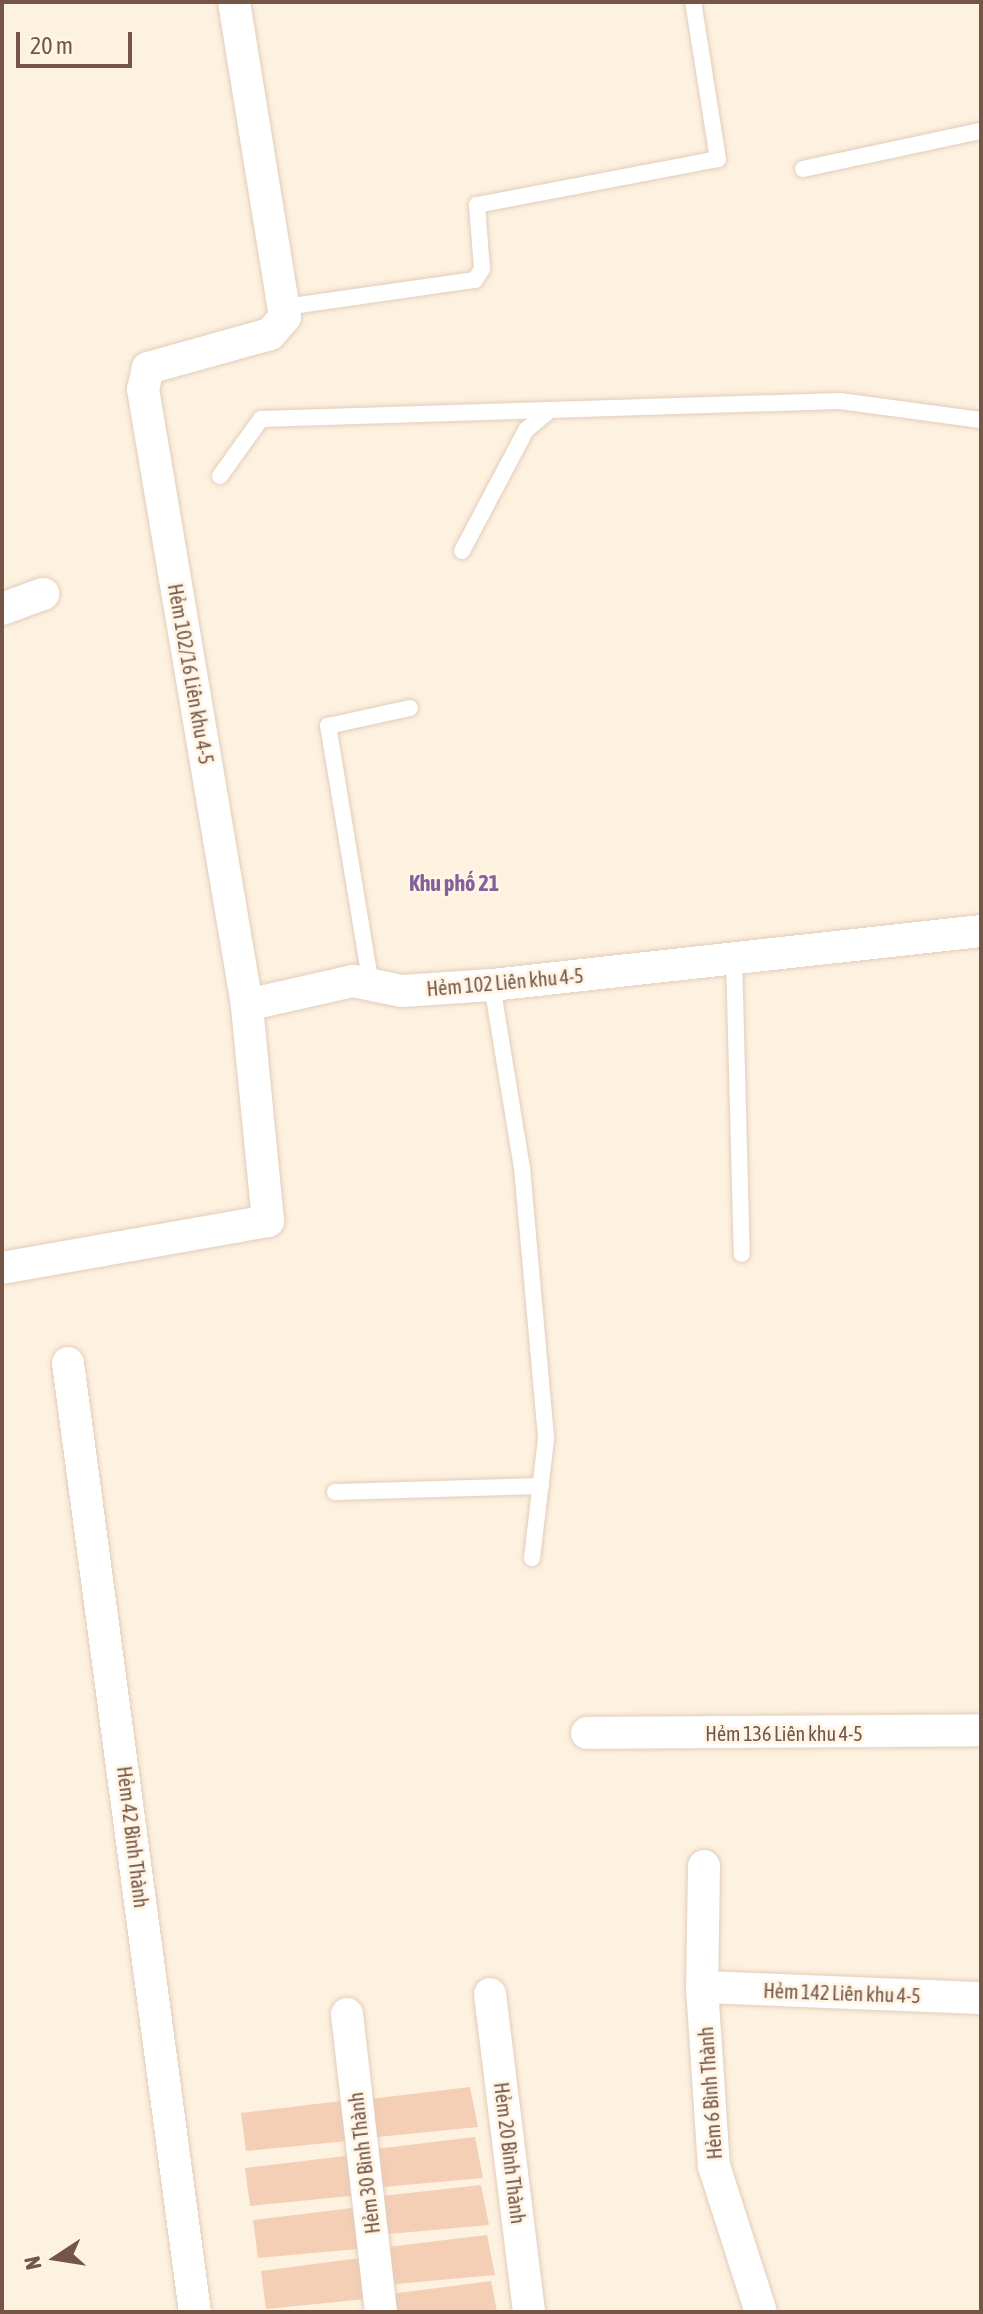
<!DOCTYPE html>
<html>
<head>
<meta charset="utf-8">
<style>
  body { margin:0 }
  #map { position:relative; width:983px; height:2314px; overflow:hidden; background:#fdf1df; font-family:"Asap Condensed",sans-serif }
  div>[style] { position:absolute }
  .building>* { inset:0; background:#f4ceb5 }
  .roads { filter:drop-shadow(0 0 2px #e2cdbb) drop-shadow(0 0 2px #e2cdbb) }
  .service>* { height:16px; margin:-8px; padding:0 8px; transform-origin:8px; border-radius:8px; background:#fff }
  .minor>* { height:32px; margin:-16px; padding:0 16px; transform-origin:16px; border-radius:16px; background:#fff }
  span { translate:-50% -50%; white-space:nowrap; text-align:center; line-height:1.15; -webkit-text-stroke:6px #fff5e6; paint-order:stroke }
  .street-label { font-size:20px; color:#755646 }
  .neighbourhood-label { font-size:22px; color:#856199; font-weight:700 }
  .frame { position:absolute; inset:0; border:4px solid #755646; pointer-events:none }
  .north { position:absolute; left:16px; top:2218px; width:80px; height:80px; -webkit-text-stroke:6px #fff5e6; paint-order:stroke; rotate:258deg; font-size:22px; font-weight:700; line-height:32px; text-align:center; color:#755646 }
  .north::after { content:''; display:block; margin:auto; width:28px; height:36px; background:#755646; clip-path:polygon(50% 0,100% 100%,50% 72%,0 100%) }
  .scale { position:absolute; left:16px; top:32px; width:116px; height:36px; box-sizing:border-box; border:4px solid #755646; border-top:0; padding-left:10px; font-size:24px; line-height:28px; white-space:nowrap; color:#755646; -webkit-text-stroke:6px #fff5e6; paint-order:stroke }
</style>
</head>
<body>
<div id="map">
  <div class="building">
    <div style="clip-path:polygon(470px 2087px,478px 2127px,367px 2138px,362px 2100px)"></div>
    <div style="clip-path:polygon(349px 2100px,357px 2140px,246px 2151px,241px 2113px)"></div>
    <div style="clip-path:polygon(475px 2137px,483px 2178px,372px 2188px,367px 2150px)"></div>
    <div style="clip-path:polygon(353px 2155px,360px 2195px,250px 2206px,245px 2168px)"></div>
    <div style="clip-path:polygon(481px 2185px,489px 2225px,377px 2235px,373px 2197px)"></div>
    <div style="clip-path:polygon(360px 2207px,369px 2248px,258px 2258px,253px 2220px)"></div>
    <div style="clip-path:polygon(487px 2235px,495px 2275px,384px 2285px,379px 2248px)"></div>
    <div style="clip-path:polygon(368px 2257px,376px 2298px,266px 2309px,261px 2271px)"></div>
    <div style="clip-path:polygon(491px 2281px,497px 2312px,385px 2312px,383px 2295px)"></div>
  </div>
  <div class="roads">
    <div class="service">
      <div style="left:803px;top:169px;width:182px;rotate:-12.1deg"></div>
      <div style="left:285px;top:307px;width:192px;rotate:-8.1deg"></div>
      <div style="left:475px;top:280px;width:13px;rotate:-58deg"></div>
      <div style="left:482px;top:269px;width:64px;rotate:-94.5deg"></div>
      <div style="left:477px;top:205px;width:245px;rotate:-10.8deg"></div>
      <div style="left:718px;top:159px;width:159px;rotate:-99deg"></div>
      <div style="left:220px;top:476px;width:70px;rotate:-54.3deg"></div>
      <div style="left:261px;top:419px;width:579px;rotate:-1.78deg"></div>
      <div style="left:840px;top:401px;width:142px;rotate:7.7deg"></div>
      <div style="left:462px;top:551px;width:137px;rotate:-62.1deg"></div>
      <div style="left:526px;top:430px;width:31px;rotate:-40deg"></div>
      <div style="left:734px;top:957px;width:297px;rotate:88.5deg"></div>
      <div style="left:371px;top:985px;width:263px;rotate:-99.4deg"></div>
      <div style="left:328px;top:726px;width:84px;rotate:-12.4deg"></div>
      <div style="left:492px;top:985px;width:185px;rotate:80.7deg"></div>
      <div style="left:522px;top:1168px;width:272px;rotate:84.9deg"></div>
      <div style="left:546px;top:1439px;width:120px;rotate:96.7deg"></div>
      <div style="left:335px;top:1492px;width:206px;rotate:-1.7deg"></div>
    </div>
    <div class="minor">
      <div style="left:234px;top:2px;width:319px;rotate:80.8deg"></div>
      <div style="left:285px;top:317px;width:23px;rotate:131deg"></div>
      <div style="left:270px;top:334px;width:127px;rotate:164.4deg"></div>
      <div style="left:148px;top:368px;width:22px;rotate:103deg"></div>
      <div style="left:143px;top:389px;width:625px;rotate:80.42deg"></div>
      <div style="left:2px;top:609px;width:44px;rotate:-20.1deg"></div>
      <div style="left:2px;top:1268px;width:270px;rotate:-10deg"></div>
      <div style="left:268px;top:1221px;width:217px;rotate:-95.6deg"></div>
      <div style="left:247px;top:1005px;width:109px;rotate:-12.8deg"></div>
      <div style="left:353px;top:981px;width:50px;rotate:11.5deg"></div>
      <div style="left:402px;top:991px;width:90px;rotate:-3.8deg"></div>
      <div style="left:492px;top:985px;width:492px;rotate:-6.3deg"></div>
      <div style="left:68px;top:1363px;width:957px;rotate:82.38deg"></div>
      <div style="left:587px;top:1733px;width:394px;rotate:-0.4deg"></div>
      <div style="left:704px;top:1866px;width:121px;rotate:90.9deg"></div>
      <div style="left:702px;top:1987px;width:179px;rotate:86.2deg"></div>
      <div style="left:714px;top:2166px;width:153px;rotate:72.2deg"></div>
      <div style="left:702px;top:1987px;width:279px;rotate:2.3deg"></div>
      <div style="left:490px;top:1994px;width:320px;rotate:83deg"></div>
      <div style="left:347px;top:2014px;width:300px;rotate:83.5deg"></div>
    </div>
  </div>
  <div class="street-label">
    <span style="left:191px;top:674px;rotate:80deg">Hẻm 102/16 Liên khu 4-5</span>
    <span style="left:505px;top:982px;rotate:-5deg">Hẻm 102 Liên khu 4-5</span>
    <span style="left:784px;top:1733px">Hẻm 136 Liên khu 4-5</span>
    <span style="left:133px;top:1837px;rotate:83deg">Hẻm 42 Bình Thành</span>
    <span style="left:842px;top:1993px;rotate:2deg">Hẻm 142 Liên khu 4-5</span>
    <span style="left:710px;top:2093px;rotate:-94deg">Hẻm 6 Bình Thành</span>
    <span style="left:510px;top:2153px;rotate:83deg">Hẻm 20 Bình Thành</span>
    <span style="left:364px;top:2163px;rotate:-97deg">Hẻm 30 Bình Thành</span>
  </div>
  <div class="neighbourhood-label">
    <span style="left:454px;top:884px">Khu phố 21</span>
  </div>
  <div class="frame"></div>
  <div class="north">N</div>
  <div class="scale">20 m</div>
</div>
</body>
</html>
